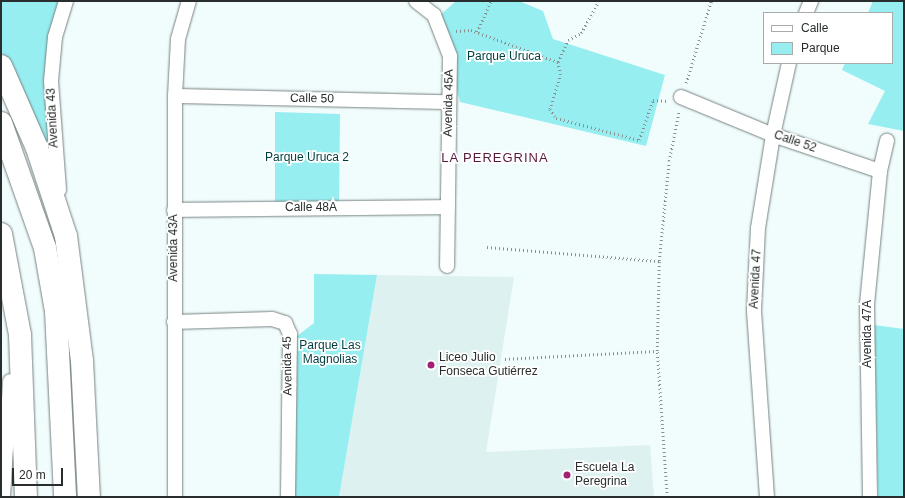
<!DOCTYPE html>
<html>
<head>
<meta charset="utf-8">
<style>
  body { margin:0 }
  #map { position:relative; width:905px; height:498px; overflow:hidden; background:#f1fcfc; font-family:Arial,sans-serif }
  div>[style] { position:absolute }
  .built>* { inset:0; background:#ddf1f1 }
  .green>* { inset:0; background:#97eef0 }
  .path>* { height:2.5px; margin-top:-1.25px; transform-origin:0; background:repeating-linear-gradient(90deg,#889090 0 1px,transparent 0 4px) }
  .roads { filter:drop-shadow(0 0 1px #788282) drop-shadow(0 0 1px #788282) }
  .street>* { height:14px; margin:-7px; padding:0 7px; transform-origin:7px; border-radius:7px; background:#fff }
  .highway>* { height:22px; margin:-11px; padding:0 11px; transform-origin:11px; border-radius:11px; background:#fff }
  .dots>* { width:11px; height:11px; translate:-50% -50%; box-sizing:border-box; border:2px solid #fff; border-radius:50% }
  span { translate:-50% -50%; white-space:nowrap; text-align:center; line-height:1.15; -webkit-text-stroke:3.5px #fff; paint-order:stroke }
  .park-label { font-size:12px; color:#003d3f }
  .street-label { font-size:12px; color:#292d2d }
  .poi-label { font-size:12px; color:#292d2d }
  .left { translate:0 -50%; text-align:left }
  .neighbourhood-label { font-size:13px; color:#571a3f; letter-spacing:1px }
  .frame { position:absolute; inset:0; border:2px solid #292d2d; pointer-events:none }
  .legend { position:absolute; left:763px; top:12px; width:130px; height:52px; box-sizing:border-box; background:#fff; border:1px solid #a9abab; margin:0; padding:5px 7px; list-style:none; font-size:12px; color:#292d2d }
  .legend li { display:flex; align-items:center; gap:8px; height:20px }
  .legend b { width:20px; border:1px solid #a9abab }
  .scale { position:absolute; left:12px; top:468px; width:51px; height:18px; box-sizing:border-box; border:2px solid #292d2d; border-top:0; padding-left:5px; font-size:12px; line-height:14px; white-space:nowrap; color:#292d2d; -webkit-text-stroke:3px #fff; paint-order:stroke }
</style>
</head>
<body>
<div id="map">
  <div class="built">
    <div style="clip-path:polygon(377px 275px,514px 277px,486px 452px,650px 445px,654px 497px,339px 497px)"></div>
  </div>
  <div class="green">
    <div style="clip-path:polygon(1px 1px,62px 1px,46px 56px,48px 155px,45px 155px,1px 51px)"></div>
    <div style="clip-path:polygon(456px 1px,519px 1px,543px 11px,553px 39px,665px 75px,646px 146px,460px 102px,438px 17px)"></div>
    <div style="clip-path:polygon(873px 1px,904px 1px,904px 131px,868px 124px,885px 91px,842px 70px,845px 63px,892px 63px,892px 13px,868px 13px)"></div>
    <div style="clip-path:polygon(275px 112px,340px 114px,339px 203px,275px 203px)"></div>
    <div style="clip-path:polygon(314px 274px,377px 275px,339px 497px,295px 497px,297px 336px,314px 323px)"></div>
    <div style="clip-path:polygon(874px 325px,904px 329px,904px 497px,878px 497px)"></div>
  </div>
  <div class="path">
    <div style="left:456px;top:31px;width:15px;rotate:-4deg"></div>
    <div style="left:471px;top:30px;width:93px;rotate:20.2deg"></div>
    <div style="left:558px;top:62px;width:12px;rotate:76deg"></div>
    <div style="left:561px;top:74px;width:37px;rotate:107deg"></div>
    <div style="left:550px;top:109px;width:11px;rotate:56deg"></div>
    <div style="left:556px;top:118px;width:86px;rotate:14.8deg"></div>
    <div style="left:639px;top:140px;width:42px;rotate:-70.7deg"></div>
    <div style="left:653px;top:100px;width:13px;rotate:4deg"></div>
    <div style="left:477px;top:32px;width:34px;rotate:-66deg"></div>
    <div style="left:558px;top:62px;width:24px;rotate:-66deg"></div>
    <div style="left:568px;top:40px;width:15px;rotate:-28deg"></div>
    <div style="left:581px;top:33px;width:37px;rotate:-61deg"></div>
    <div style="left:686px;top:83px;width:86px;rotate:-73deg"></div>
    <div style="left:487px;top:247px;width:173px;rotate:4.7deg"></div>
    <div style="left:505px;top:359px;width:152px;rotate:-3deg"></div>
    <div style="left:667px;top:497px;width:146px;rotate:-93.9deg"></div>
    <div style="left:657px;top:351px;width:90px;rotate:-88.7deg"></div>
    <div style="left:659px;top:261px;width:100px;rotate:-84.3deg"></div>
    <div style="left:669px;top:161px;width:51px;rotate:-78.7deg"></div>
  </div>
  <div class="roads">
    <div class="street">
      <div style="left:416px;top:1px;width:23px;rotate:38deg"></div>
      <div style="left:434px;top:15px;width:44px;rotate:68.7deg"></div>
      <div style="left:450px;top:56px;width:210px;rotate:90.8deg"></div>
      <div style="left:806px;top:13px;width:13px;rotate:-67deg"></div>
      <div style="left:175px;top:96px;width:274px;rotate:1.3deg"></div>
      <div style="left:681px;top:97px;width:100px;rotate:22.4deg"></div>
      <div style="left:773px;top:135px;width:113px;rotate:18.6deg"></div>
      <div style="left:880px;top:171px;width:31px;rotate:-77deg"></div>
      <div style="left:59px;top:190px;width:109px;rotate:-94.2deg"></div>
      <div style="left:51px;top:81px;width:44px;rotate:-84.8deg"></div>
      <div style="left:55px;top:37px;width:38px;rotate:-73deg"></div>
      <div style="left:174px;top:210px;width:274px;rotate:-0.6deg"></div>
      <div style="left:174px;top:322px;width:98px;rotate:-1.8deg"></div>
      <div style="left:272px;top:319px;width:14px;rotate:17deg"></div>
      <div style="left:285px;top:323px;width:12px;rotate:66deg"></div>
      <div style="left:290px;top:334px;width:163px;rotate:90.7deg"></div>
      <div style="left:3px;top:497px;width:116px;rotate:-86.5deg"></div>
      <div style="left:175px;top:497px;width:401px;rotate:-90deg"></div>
      <div style="left:175px;top:96px;width:57px;rotate:-87deg"></div>
      <div style="left:178px;top:39px;width:40px;rotate:-74deg"></div>
      <div style="left:767px;top:497px;width:187px;rotate:-94deg"></div>
      <div style="left:754px;top:310px;width:82px;rotate:-87.2deg"></div>
      <div style="left:758px;top:228px;width:94px;rotate:-80.8deg"></div>
      <div style="left:773px;top:135px;width:74px;rotate:-77.5deg"></div>
      <div style="left:870px;top:497px;width:193px;rotate:-90.9deg"></div>
      <div style="left:867px;top:304px;width:134px;rotate:-84.4deg"></div>
    </div>
    <div class="highway">
      <div style="left:1px;top:66px;width:90px;rotate:66.3deg"></div>
      <div style="left:37px;top:148px;width:93px;rotate:71.8deg"></div>
      <div style="left:66px;top:236px;width:126px;rotate:82.7deg"></div>
      <div style="left:82px;top:361px;width:136px;rotate:87.1deg"></div>
      <div style="left:1px;top:123px;width:133px;rotate:70.6deg"></div>
      <div style="left:45px;top:248px;width:64px;rotate:80.1deg"></div>
      <div style="left:56px;top:311px;width:186px;rotate:87.2deg"></div>
      <div style="left:1px;top:234px;width:103px;rotate:79.3deg"></div>
      <div style="left:20px;top:335px;width:162px;rotate:87.9deg"></div>
    </div>
  </div>
  <div class="dots">
    <div style="left:431px;top:365px;background:#a12173"></div>
    <div style="left:567px;top:475px;background:#a12173"></div>
  </div>
  <div class="park-label">
    <span style="left:504px;top:57px">Parque Uruca</span>
    <span style="left:307px;top:158px">Parque Uruca 2</span>
    <span style="left:330px;top:353px">Parque Las<br>Magnolias</span>
  </div>
  <div class="street-label">
    <span style="left:312px;top:99px;rotate:1deg">Calle 50</span>
    <span style="left:449px;top:103px;rotate:-89deg">Avenida 45A</span>
    <span style="left:53px;top:118px;rotate:-93deg">Avenida 43</span>
    <span style="left:795px;top:142px;rotate:19deg">Calle 52</span>
    <span style="left:311px;top:208px">Calle 48A</span>
    <span style="left:174px;top:248px;rotate:-90deg">Avenida 43A</span>
    <span style="left:756px;top:279px;rotate:-87deg">Avenida 47</span>
    <span style="left:868px;top:334px;rotate:-90deg">Avenida 47A</span>
    <span style="left:288px;top:366px;rotate:-91deg">Avenida 45</span>
  </div>
  <div class="poi-label">
    <span class="left" style="left:439px;top:365px">Liceo Julio<br>Fonseca Gutiérrez</span>
    <span class="left" style="left:575px;top:475px">Escuela La<br>Peregrina</span>
  </div>
  <div class="neighbourhood-label">
    <span style="left:495px;top:158px">LA PEREGRINA</span>
  </div>
  <div class="frame"></div>
  <ul class="legend">
  <li><b style="height:5px;background:#fff"></b>Calle</li>
  <li><b style="height:11px;background:#97eef0"></b>Parque</li>
  </ul>
  <div class="scale">20 m</div>
</div>
</body>
</html>
